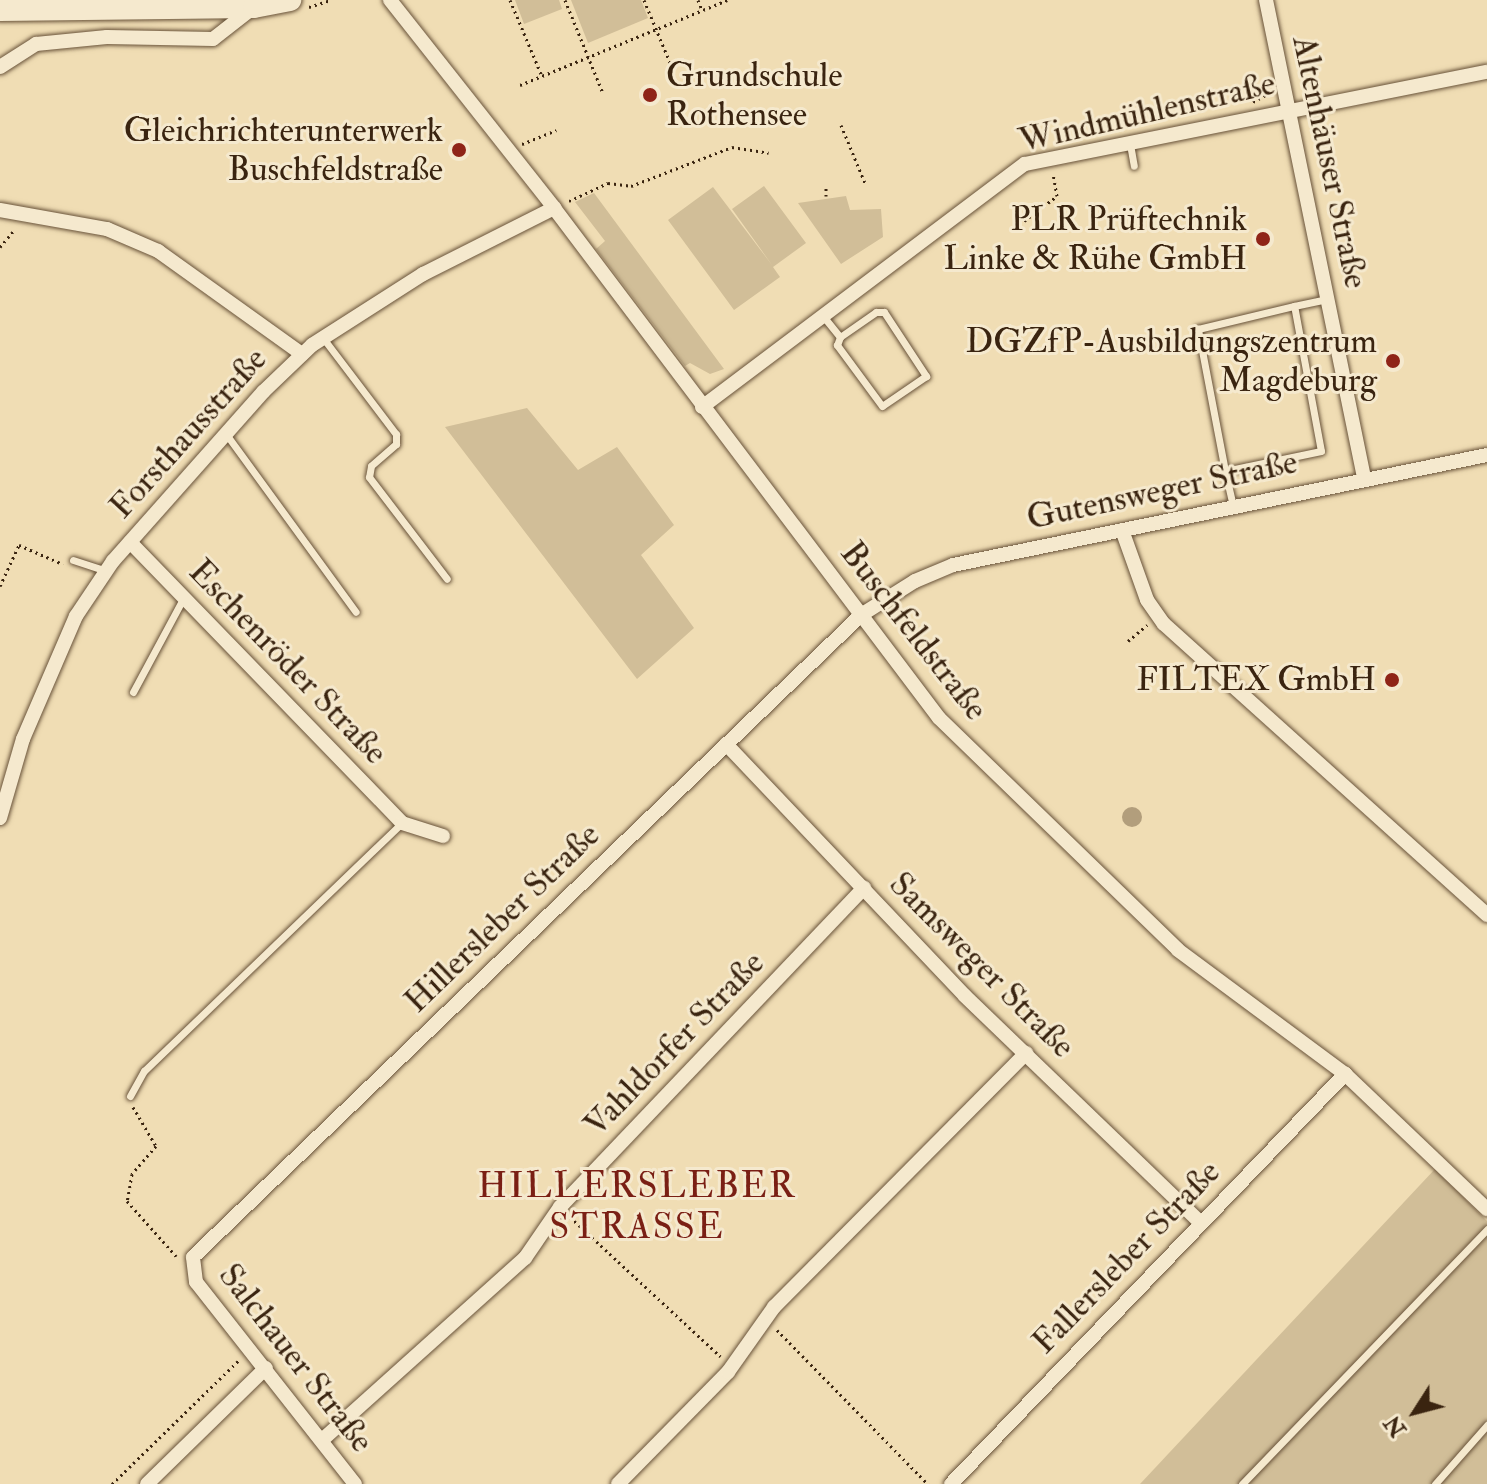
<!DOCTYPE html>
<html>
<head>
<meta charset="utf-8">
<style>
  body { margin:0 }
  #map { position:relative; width:1487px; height:1484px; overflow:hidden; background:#f0ddb4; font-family:"IM FELL Double Pica",serif }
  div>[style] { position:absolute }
  .green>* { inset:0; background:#d1be98 }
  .water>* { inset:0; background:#b29e7c }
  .round { border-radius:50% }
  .path>* { height:3px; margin-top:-1.5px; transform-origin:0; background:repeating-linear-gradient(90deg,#3a2410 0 2px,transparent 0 6px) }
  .roads { filter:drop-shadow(0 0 2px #685239) drop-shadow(0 0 2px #685239) }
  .service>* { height:7px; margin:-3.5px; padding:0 3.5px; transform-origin:3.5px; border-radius:3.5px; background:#f5e9ce }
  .minor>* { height:14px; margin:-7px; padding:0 7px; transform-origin:7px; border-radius:7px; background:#f5e9ce }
  .secondary>* { height:22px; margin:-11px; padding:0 11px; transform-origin:11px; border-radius:11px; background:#f5e9ce }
  .dots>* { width:22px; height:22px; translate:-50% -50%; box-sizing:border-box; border:4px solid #f5e9ce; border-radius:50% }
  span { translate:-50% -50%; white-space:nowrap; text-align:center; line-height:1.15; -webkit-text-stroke:6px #f5e9ce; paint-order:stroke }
  .poi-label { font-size:34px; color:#3a2410 }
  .left { translate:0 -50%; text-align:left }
  .right { translate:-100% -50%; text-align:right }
  .street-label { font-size:34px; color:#3a2410 }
  .neighbourhood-label { font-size:36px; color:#7a1f14; letter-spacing:2px }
  .north { position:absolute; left:1375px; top:1372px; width:80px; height:80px; -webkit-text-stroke:6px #f5e9ce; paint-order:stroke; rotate:234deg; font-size:22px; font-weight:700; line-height:32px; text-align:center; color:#3a2410 }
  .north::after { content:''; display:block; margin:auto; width:28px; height:36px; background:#3a2410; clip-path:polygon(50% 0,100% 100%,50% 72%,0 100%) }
</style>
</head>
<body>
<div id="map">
  <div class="green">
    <div style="clip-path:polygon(515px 0,559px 0,562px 9px,524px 24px)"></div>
    <div style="clip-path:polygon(571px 0,641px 0,648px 18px,588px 43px)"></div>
    <div style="clip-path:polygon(764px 186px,806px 243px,773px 267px,780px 277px,734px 310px,668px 220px,713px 187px,772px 265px,732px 209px)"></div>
    <div style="clip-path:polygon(594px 193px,724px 369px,710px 374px,690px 363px,685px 366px,596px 249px,605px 241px,575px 202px)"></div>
    <div style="clip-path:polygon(846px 196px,850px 210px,881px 209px,883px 237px,841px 264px,798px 203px)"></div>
    <div style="clip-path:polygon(527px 408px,578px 470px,617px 447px,674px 525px,641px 555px,694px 628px,637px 679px,445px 427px)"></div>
    <div style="clip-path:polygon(1435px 1169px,1487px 1221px,1487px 1484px,1140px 1484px)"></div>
  </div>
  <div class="water">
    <div class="round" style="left:1122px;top:807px;width:20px;height:20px"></div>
  </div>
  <div class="path">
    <div style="left:510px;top:0;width:82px;rotate:67.2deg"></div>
    <div style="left:565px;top:0;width:100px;rotate:67.8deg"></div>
    <div style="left:644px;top:0;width:70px;rotate:67.4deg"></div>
    <div style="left:698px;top:0;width:11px;rotate:68deg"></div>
    <div style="left:309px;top:7px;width:22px;rotate:-18deg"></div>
    <div style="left:520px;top:85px;width:224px;rotate:-22.3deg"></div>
    <div style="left:1253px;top:102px;width:21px;rotate:-29deg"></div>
    <div style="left:841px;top:125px;width:63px;rotate:67.5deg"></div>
    <div style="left:522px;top:144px;width:37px;rotate:-22deg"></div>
    <div style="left:826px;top:188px;width:8px;rotate:90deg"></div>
    <div style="left:569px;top:201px;width:43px;rotate:-24.8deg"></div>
    <div style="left:608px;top:183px;width:23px;rotate:7deg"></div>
    <div style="left:631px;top:186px;width:108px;rotate:-21.1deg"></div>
    <div style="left:732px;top:147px;width:37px;rotate:9deg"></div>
    <div style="left:1024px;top:221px;width:41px;rotate:-37.1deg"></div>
    <div style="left:1057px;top:196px;width:23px;rotate:-100deg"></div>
    <div style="left:0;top:247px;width:23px;rotate:-50deg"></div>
    <div style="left:0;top:586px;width:45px;rotate:-65.1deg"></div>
    <div style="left:19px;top:545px;width:48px;rotate:23.4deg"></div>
    <div style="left:1128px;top:641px;width:25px;rotate:-40deg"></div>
    <div style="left:133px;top:1107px;width:45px;rotate:59.5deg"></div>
    <div style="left:156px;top:1146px;width:37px;rotate:131deg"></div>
    <div style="left:132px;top:1174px;width:27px;rotate:100deg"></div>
    <div style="left:127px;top:1201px;width:74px;rotate:48.3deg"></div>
    <div style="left:570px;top:1217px;width:205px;rotate:42.8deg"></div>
    <div style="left:777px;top:1330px;width:216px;rotate:45.6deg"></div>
    <div style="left:112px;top:1484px;width:177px;rotate:-44.3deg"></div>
  </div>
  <div class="roads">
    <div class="service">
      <div style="left:1130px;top:144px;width:22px;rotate:80deg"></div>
      <div style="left:823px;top:316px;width:27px;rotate:51deg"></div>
      <div style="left:840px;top:337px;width:44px;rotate:-34.8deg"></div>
      <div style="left:876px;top:312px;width:8px"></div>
      <div style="left:884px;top:312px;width:77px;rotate:56.7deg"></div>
      <div style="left:926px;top:376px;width:53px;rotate:145.7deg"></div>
      <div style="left:882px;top:406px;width:76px;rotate:-126.4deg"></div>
      <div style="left:837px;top:345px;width:9px;rotate:-69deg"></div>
      <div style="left:323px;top:338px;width:121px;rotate:52.8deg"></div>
      <div style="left:396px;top:434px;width:10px;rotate:90deg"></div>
      <div style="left:396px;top:444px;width:33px;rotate:139deg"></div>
      <div style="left:371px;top:466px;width:11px;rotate:100deg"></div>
      <div style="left:369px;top:477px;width:128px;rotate:52.6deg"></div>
      <div style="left:226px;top:434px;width:220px;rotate:53.9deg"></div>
      <div style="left:1225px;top:471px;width:145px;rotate:-100.8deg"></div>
      <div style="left:1198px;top:329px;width:99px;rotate:-13.5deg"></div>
      <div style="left:1233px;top:506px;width:36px;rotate:-103deg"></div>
      <div style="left:1225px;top:471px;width:98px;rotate:-11.8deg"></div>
      <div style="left:1321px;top:451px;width:147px;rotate:-100.5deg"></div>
      <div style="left:1294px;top:306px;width:35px;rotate:-12deg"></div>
      <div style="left:73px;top:560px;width:35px;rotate:18deg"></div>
      <div style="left:133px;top:692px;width:108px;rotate:-61.8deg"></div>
      <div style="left:130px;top:1096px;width:29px;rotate:-61deg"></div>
      <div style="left:144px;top:1071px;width:358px;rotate:-43.9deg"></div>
      <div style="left:1242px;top:1484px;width:354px;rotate:-46.1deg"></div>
      <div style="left:1435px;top:1484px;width:79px;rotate:-48.6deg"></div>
    </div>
    <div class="minor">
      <div style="left:390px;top:0;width:265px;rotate:51.7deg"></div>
      <div style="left:554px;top:208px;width:639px;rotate:52.95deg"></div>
      <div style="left:939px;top:718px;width:333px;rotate:44.1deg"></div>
      <div style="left:1178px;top:950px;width:208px;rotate:36.6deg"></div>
      <div style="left:1345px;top:1074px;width:196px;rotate:43.6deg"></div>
      <div style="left:1266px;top:0;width:487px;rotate:78.4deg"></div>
      <div style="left:0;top:67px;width:43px;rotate:-32.6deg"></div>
      <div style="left:36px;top:44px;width:71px;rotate:-5.6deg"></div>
      <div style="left:107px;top:37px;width:106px;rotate:1.1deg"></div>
      <div style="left:213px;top:39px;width:52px;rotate:-38deg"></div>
      <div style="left:0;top:210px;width:109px;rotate:10.1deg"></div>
      <div style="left:107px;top:229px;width:56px;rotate:23.3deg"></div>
      <div style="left:158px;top:251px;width:177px;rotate:35.6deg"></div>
      <div style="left:702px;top:407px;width:404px;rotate:-37deg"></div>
      <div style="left:1025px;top:164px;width:471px;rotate:-11.3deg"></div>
      <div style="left:1122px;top:530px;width:74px;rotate:70.3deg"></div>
      <div style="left:1147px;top:600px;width:29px;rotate:55deg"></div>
      <div style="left:1164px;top:624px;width:435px;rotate:42deg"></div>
      <div style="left:130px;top:542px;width:391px;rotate:45.9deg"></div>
      <div style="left:402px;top:823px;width:43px;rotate:17.6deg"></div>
      <div style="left:726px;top:744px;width:347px;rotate:46.5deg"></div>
      <div style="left:965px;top:996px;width:327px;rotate:43.9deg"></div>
      <div style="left:0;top:818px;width:82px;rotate:-73.8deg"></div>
      <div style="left:23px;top:739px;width:134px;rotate:-66.7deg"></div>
      <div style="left:76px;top:616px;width:66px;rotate:-56.1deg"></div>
      <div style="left:113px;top:561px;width:226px;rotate:-48.4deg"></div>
      <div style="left:263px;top:392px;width:68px;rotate:-43.8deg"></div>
      <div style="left:312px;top:345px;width:132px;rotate:-32.6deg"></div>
      <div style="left:423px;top:274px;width:147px;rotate:-26.7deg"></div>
      <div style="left:322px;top:1440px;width:273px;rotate:-41.9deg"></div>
      <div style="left:525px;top:1258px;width:62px;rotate:-55.5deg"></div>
      <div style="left:560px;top:1207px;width:441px;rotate:-46.4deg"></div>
      <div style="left:147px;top:1484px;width:166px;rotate:-44.3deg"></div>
      <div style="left:355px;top:1484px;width:257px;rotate:-128.2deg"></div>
      <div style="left:196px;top:1282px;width:25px;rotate:-97deg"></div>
      <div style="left:193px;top:1257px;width:926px;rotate:-43.86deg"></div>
      <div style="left:861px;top:615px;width:64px;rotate:-32.2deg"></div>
      <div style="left:915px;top:581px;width:41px;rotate:-22.8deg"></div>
      <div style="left:953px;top:565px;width:545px;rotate:-11.64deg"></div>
      <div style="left:618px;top:1484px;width:157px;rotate:-45.5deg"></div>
      <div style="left:728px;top:1372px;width:80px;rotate:-54.7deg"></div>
      <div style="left:774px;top:1307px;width:358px;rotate:-45.2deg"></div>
      <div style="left:951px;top:1484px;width:569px;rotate:-46.14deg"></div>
    </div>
    <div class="secondary">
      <div style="left:0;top:10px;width:254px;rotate:-0.7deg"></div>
      <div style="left:254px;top:7px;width:37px;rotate:-11deg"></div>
    </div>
  </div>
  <div class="dots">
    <div style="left:650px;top:95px;background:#8f2418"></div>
    <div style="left:459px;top:150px;background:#8f2418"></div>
    <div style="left:1263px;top:239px;background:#8f2418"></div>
    <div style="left:1393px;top:361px;background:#8f2418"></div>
    <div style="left:1392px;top:680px;background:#8f2418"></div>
  </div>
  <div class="poi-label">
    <span class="left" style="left:666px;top:95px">Grundschule<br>Rothensee</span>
    <span class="right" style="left:443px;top:150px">Gleichrichterunterwerk<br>Buschfeldstraße</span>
    <span class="right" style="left:1247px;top:239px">PLR Prüftechnik<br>Linke &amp; Rühe GmbH</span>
    <span class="right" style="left:1377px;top:361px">DGZfP-Ausbildungszentrum<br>Magdeburg</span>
    <span class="right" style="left:1376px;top:680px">FILTEX GmbH</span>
  </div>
  <div class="street-label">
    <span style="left:1147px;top:112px;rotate:-13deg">Windmühlenstraße</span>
    <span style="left:1330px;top:162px;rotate:78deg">Altenhäuser Straße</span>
    <span style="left:188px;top:433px;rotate:-48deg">Forsthausstraße</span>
    <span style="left:1162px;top:490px;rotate:-12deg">Gutensweger Straße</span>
    <span style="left:914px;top:631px;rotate:52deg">Buschfeldstraße</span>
    <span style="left:288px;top:662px;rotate:46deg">Eschenröder Straße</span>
    <span style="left:502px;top:918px;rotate:-44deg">Hillersleber Straße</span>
    <span style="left:982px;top:965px;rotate:45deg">Samsweger Straße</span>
    <span style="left:674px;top:1044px;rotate:-46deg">Vahldorfer Straße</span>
    <span style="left:1126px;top:1257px;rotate:-46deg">Fallersleber Straße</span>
    <span style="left:296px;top:1358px;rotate:52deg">Salchauer Straße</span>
  </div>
  <div class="neighbourhood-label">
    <span style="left:637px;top:1206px">HILLERSLEBER<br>STRASSE</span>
  </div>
  <div class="north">N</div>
</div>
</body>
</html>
